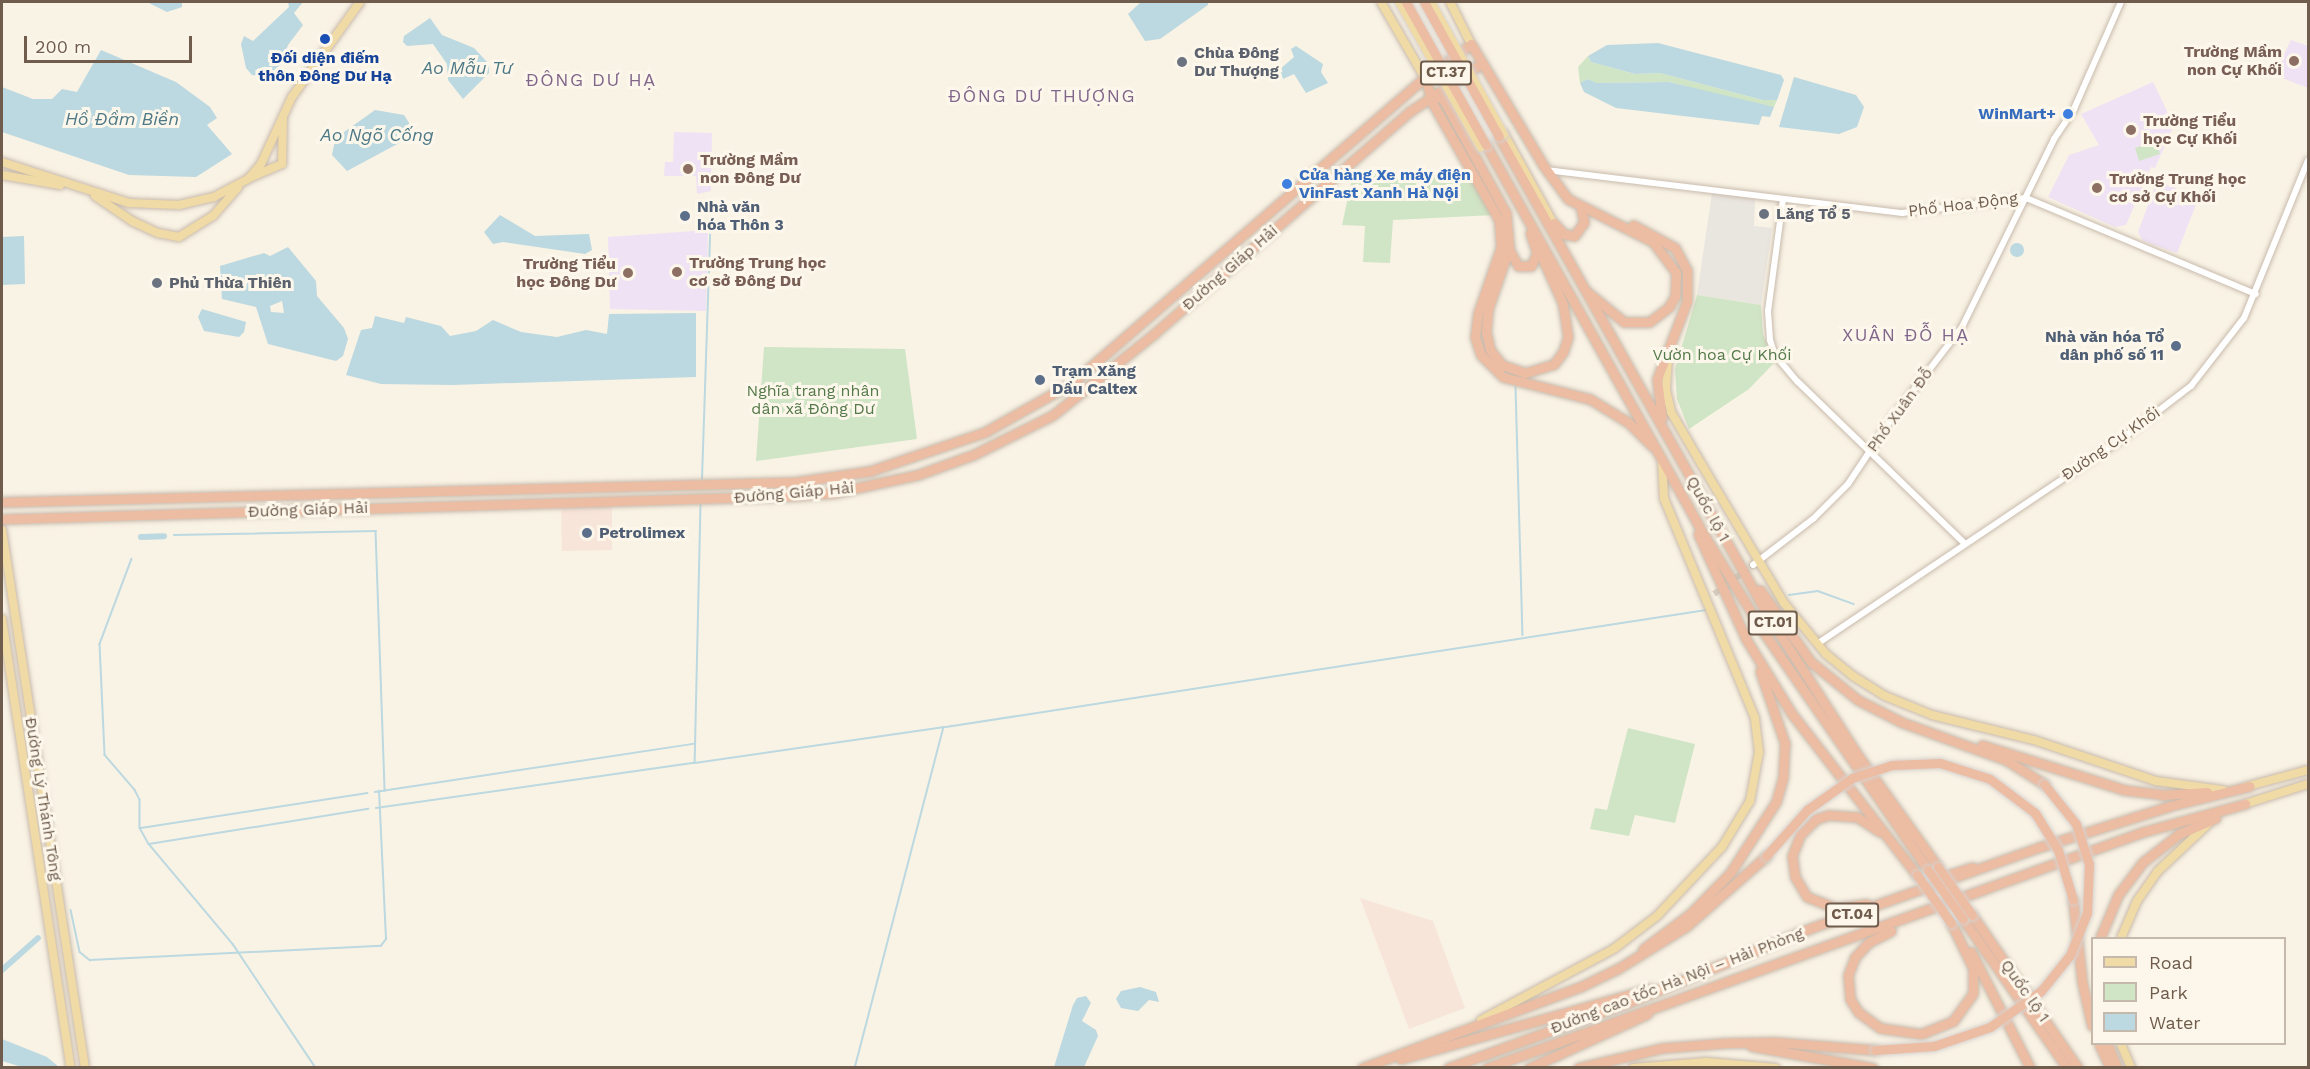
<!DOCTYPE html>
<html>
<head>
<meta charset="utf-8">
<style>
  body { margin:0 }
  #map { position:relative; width:2310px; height:1069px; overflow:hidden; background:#f9f3e5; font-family:"Work Sans",sans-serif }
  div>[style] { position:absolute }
  .commercial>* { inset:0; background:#f8e5da }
  .industrial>* { inset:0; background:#e9e5df }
  .education>* { inset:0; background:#f0e2f5 }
  .green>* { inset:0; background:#d0e5c5 }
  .water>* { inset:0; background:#bcd8e0 }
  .round { border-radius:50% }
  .stream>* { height:1.5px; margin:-0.75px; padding:0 0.75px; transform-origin:0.75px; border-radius:0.75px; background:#bcd8e0 }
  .canal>* { height:6px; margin:-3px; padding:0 3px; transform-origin:3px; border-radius:3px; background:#bcd8e0 }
  .minor-tunnel>* { height:6px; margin-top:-3px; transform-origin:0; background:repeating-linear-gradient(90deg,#d6cdbf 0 6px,transparent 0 9px) }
  .roads { filter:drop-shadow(0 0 2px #c9bbad) drop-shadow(0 0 2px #c9bbad) }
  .minor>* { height:6px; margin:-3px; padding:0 3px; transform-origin:3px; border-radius:3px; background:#fff }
  .major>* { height:8px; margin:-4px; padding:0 4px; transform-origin:4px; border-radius:4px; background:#f0daa5 }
  .highway>* { height:9px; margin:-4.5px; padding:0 4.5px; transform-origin:4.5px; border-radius:4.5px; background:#ecbca3 }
  .bridges { filter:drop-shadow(0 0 2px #d7d1cd) drop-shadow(0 0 2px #d7d1cd) }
  .major-bridge>* { height:8px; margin:-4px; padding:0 4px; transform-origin:4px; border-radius:4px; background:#f0daa5 }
  .highway-bridge>* { height:9px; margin:-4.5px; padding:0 4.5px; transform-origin:4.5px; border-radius:4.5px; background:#ecbca3 }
  .dots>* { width:16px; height:16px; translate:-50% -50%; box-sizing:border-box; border:3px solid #fcf7ea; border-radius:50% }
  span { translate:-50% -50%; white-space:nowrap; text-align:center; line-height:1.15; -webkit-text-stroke:6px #fcf7ea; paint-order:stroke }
  .shield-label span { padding:2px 4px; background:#fcf7ea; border:2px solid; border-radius:4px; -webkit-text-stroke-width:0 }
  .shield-label { font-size:15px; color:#6f5c4d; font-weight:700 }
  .education-label { font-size:16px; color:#785e54; font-weight:700 }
  .right { translate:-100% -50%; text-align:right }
  .left { translate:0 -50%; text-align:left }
  .worship-label { font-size:16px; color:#5b616d; font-weight:700 }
  .transit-label { font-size:16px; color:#164399; font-weight:700 }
  .shop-label { font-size:16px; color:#366cbe; font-weight:700 }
  .street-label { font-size:16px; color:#6f5c4d }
  .service-label { font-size:16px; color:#4e5e75; font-weight:700 }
  .park-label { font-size:16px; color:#54794a }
  .water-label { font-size:18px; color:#4d7886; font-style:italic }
  .neighbourhood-label { font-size:18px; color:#81668b; letter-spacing:1.5px }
  .frame { position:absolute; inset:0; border:3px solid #6f5c4d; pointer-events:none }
  .legend { position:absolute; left:2091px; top:937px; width:195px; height:108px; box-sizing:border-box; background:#fcf7ea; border:2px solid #c4b9ab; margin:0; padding:8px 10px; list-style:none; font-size:18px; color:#6f5c4d }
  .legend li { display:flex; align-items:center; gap:12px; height:30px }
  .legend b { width:30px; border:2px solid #c4b9ab }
  .scale { position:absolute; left:24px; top:36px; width:168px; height:27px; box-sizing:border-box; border:3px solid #6f5c4d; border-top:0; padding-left:8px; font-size:18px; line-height:21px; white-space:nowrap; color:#6f5c4d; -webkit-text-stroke:4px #fcf7ea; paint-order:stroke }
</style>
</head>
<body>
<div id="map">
  <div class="commercial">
    <div style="clip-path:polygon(612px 505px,612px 550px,562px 551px,561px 506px)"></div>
    <div style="clip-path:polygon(1360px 898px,1433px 921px,1465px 1008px,1409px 1029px)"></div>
  </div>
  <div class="industrial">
    <div style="clip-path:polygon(1712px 193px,1755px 199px,1754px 226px,1772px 228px,1761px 305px,1697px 295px)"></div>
  </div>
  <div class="education">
    <div style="clip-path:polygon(2291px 40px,2308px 46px,2308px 88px,2274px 75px)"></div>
    <div style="clip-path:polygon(2153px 82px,2174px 125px,2155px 168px,2151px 167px,2126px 225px,2115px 227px,2048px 197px,2069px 155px,2099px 145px,2081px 114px)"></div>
    <div style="clip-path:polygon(674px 132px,712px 133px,711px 191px,697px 194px,696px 176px,664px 176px,665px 162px,673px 162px)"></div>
    <div style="clip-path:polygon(2157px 181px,2199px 197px,2177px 253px,2143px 241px,2138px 232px)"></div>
    <div style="clip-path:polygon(708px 230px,706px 311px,610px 309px,608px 237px)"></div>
  </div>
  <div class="green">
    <div style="clip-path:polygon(1588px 56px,1591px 62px,1635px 74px,1660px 73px,1763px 100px,1777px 100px,1774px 107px,1760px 106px,1669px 82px,1596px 83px,1587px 79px,1580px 83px,1578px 67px)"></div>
    <div style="clip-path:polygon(2156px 141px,2160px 154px,2139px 161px,2135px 148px)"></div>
    <div style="clip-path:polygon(1471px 173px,1494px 215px,1393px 220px,1390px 263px,1363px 262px,1365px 226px,1342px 225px,1353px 174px)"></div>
    <div style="clip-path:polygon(1697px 295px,1761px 305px,1763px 334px,1775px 362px,1749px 389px,1689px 429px,1677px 399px,1675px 369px)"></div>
    <div style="clip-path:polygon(764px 347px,905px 349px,917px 439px,756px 461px)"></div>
    <div style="clip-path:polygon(1628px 728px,1695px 744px,1675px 823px,1635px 815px,1629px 836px,1590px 829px,1595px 808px,1607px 810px)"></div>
  </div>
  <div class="water">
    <div style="clip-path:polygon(147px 2px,182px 2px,182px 7px,167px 12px)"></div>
    <div style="clip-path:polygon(288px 2px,303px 2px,294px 13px,303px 25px,288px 45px,283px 63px,265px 77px,252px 75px,246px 68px,241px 44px,244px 36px,253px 41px,289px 7px)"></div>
    <div style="clip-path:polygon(1141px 2px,1208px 2px,1208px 5px,1160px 39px,1145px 41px,1128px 14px)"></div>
    <div style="clip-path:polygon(430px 18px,442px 35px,474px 48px,489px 64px,489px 73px,463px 99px,448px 80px,447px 64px,433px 44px,407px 46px,403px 42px,404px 36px)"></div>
    <div style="clip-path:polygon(1658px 43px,1781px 75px,1784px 80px,1777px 100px,1763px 100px,1660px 73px,1635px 74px,1591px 62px,1588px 56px,1607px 45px)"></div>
    <div style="clip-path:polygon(1296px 46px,1323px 64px,1321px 72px,1328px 83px,1306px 93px,1294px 74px,1283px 79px,1280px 69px,1294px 57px,1291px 49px)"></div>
    <div style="clip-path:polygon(101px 50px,176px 82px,210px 107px,217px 118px,207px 125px,232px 154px,196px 177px,129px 175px,2px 132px,2px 87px,33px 99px,52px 99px,62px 89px,77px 92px)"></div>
    <div style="clip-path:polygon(1794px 77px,1856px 95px,1864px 107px,1857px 127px,1839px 134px,1779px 127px)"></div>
    <div style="clip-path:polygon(1587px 79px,1597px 83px,1669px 82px,1774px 107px,1770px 117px,1762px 116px,1759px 125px,1616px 108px,1584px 92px,1580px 83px)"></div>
    <div style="clip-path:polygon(375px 110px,404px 115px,416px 134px,347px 171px,332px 155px,334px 145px,340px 135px)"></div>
    <div style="clip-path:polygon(500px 215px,535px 236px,589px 234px,592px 250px,585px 254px,503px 242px,493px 244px,484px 232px)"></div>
    <div style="clip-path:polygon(24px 236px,25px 284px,2px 285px,2px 237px)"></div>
    <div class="round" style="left:2010px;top:243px;width:14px;height:14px"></div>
    <div style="clip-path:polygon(evenodd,288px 247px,316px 281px,317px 296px,344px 328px,348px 339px,343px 356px,336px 361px,268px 344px,256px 307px,222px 299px,220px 266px,264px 253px,270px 256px,288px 247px,282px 301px,284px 313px,271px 312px,270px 306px,282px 301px)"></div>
    <div style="clip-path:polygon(202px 309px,246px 322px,244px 332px,239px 337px,204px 331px,198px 317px)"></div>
    <div style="clip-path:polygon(696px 313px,696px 377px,452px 385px,381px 384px,346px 375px,361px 330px,372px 328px,375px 316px,404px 323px,406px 317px,441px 326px,450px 336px,476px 331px,493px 320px,521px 332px,557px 337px,586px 330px,607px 334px,609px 314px)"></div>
    <div style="clip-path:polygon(1140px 987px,1156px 992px,1159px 1002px,1149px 1000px,1138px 1011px,1121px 1008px,1116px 999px,1121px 991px)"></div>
    <div style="clip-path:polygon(1086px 996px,1091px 1003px,1082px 1021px,1096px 1030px,1098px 1036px,1084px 1067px,1054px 1067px,1073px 1005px,1077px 998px)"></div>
    <div style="clip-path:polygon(2px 1039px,47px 1057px,59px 1067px,22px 1067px,2px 1061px)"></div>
  </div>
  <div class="stream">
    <div style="left:1516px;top:387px;width:248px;rotate:88.4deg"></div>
    <div style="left:702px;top:479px;width:244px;rotate:-88.1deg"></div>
    <div style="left:701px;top:504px;width:259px;rotate:91.3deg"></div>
    <div style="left:695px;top:763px;width:252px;rotate:-8.2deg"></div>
    <div style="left:944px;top:727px;width:352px;rotate:104.6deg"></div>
    <div style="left:174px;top:535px;width:202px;rotate:-1.1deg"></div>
    <div style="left:376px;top:531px;width:260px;rotate:88deg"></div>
    <div style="left:132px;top:559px;width:91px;rotate:110.6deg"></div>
    <div style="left:100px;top:644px;width:111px;rotate:87.4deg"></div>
    <div style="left:105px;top:755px;width:46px;rotate:49.4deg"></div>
    <div style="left:135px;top:790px;width:11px;rotate:63deg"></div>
    <div style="left:140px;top:800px;width:28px;rotate:90deg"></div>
    <div style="left:140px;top:828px;width:18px;rotate:61deg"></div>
    <div style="left:149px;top:844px;width:131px;rotate:50deg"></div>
    <div style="left:233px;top:944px;width:149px;rotate:56.2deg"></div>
    <div style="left:1789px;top:595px;width:29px;rotate:-8deg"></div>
    <div style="left:1818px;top:591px;width:38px;rotate:20deg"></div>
    <div style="left:946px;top:727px;width:769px;rotate:-8.75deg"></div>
    <div style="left:375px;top:792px;width:323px;rotate:-8.6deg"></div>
    <div style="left:376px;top:808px;width:321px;rotate:-8.1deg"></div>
    <div style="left:141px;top:828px;width:229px;rotate:-8.8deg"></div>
    <div style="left:149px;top:844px;width:222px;rotate:-9.1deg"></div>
    <div style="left:71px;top:910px;width:43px;rotate:77.9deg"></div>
    <div style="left:80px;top:952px;width:13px;rotate:39deg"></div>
    <div style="left:90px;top:960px;width:291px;rotate:-2.8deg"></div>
    <div style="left:381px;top:946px;width:9px;rotate:-54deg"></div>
    <div style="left:386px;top:939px;width:148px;rotate:-92.7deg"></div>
  </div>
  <div class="canal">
    <div style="left:141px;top:537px;width:23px;rotate:-2deg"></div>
    <div style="left:2px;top:970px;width:48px;rotate:-41.6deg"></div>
  </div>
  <div class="minor-tunnel">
    <div style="left:1714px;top:594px;width:49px;rotate:-36.6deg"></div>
  </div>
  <div class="roads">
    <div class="minor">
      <div style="left:1546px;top:170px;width:359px;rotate:6.9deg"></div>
      <div style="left:1902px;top:213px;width:125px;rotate:-6.9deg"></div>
      <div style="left:2026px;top:198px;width:249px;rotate:22.7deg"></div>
      <div style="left:1783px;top:199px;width:113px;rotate:97.6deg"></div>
      <div style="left:1768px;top:311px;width:29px;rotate:86deg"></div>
      <div style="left:1770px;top:340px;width:16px;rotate:72deg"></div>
      <div style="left:1775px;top:355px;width:35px;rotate:50deg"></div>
      <div style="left:1798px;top:382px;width:231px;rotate:44.1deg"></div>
      <div style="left:1753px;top:565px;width:76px;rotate:-37.5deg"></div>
      <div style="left:1813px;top:519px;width:49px;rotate:-45deg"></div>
      <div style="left:1848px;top:484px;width:79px;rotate:-56.3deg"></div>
      <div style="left:1892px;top:418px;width:115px;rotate:-52.4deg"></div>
      <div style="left:1962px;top:327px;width:209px;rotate:-63.9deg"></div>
      <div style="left:2054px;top:139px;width:36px;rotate:-56deg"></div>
      <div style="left:2074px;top:109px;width:117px;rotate:-66.3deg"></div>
      <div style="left:1817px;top:644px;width:364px;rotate:-33.9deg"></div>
      <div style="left:2119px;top:441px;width:91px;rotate:-37.4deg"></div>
      <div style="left:2191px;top:386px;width:86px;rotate:-52.1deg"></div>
      <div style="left:2244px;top:318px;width:170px;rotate:-67.9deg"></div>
    </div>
    <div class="major">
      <div style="left:1381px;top:2px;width:88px;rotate:59.9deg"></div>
      <div style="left:1450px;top:2px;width:47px;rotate:63.4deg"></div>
      <div style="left:1504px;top:134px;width:107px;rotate:61deg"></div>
      <div style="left:2px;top:162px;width:133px;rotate:17.9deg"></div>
      <div style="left:129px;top:203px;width:50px;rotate:2.3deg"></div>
      <div style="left:179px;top:205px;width:36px;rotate:-13deg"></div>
      <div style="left:214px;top:197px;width:40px;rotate:-28deg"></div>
      <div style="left:249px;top:178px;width:18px;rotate:-49deg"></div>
      <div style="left:261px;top:164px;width:74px;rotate:-65.2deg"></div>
      <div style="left:292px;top:97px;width:117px;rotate:-54.4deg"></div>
      <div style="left:2px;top:175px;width:59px;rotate:9.8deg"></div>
      <div style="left:249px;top:178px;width:36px;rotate:-23deg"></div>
      <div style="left:282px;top:164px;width:47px;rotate:-88.8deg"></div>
      <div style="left:95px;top:196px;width:45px;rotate:34deg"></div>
      <div style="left:132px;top:221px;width:29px;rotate:25deg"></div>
      <div style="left:158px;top:233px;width:21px;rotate:11deg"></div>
      <div style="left:179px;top:237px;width:40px;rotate:-32deg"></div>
      <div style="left:213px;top:216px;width:38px;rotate:-49deg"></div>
      <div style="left:1668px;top:359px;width:31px;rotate:94deg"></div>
      <div style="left:1666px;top:390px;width:23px;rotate:77deg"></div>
      <div style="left:1671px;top:412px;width:61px;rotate:59.7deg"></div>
      <div style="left:1702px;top:465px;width:161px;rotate:59.3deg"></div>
      <div style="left:1784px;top:603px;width:66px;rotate:50.5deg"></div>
      <div style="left:1826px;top:654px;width:35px;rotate:39deg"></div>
      <div style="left:1853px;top:676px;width:38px;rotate:32deg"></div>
      <div style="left:1885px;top:696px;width:51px;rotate:22deg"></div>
      <div style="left:1932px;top:715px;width:105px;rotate:13.8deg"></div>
      <div style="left:2034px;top:740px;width:129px;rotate:18.6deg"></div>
      <div style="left:2156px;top:781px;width:68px;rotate:7.7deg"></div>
      <div style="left:2px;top:530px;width:544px;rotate:81.23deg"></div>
      <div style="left:2px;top:619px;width:454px;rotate:81.3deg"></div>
      <div style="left:2245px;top:787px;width:65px;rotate:-15.1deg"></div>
      <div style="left:2245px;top:804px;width:66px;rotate:-17.6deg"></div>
      <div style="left:2121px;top:938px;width:40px;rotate:-66.6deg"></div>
      <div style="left:2137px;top:901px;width:35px;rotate:-55deg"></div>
      <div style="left:2157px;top:872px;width:70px;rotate:-43.3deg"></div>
      <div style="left:1481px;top:1020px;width:152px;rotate:-28.2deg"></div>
      <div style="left:1615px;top:948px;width:53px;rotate:-37.3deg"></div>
      <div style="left:1657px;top:916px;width:95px;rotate:-46.7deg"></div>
      <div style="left:1722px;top:847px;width:54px;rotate:-58.7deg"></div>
      <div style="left:1750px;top:801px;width:50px;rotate:-79.6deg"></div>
      <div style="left:1759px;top:752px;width:34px;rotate:-97deg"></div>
      <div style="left:1755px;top:718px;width:238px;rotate:-112.5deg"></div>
      <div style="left:1664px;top:498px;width:39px;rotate:-93deg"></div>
      <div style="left:2121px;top:1044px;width:26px;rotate:67deg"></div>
      <div style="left:1633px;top:1068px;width:73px;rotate:-4.7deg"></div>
      <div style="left:1706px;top:1062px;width:70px;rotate:4.9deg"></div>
    </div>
    <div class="highway">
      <div style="left:1425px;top:78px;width:27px;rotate:73deg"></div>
      <div style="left:1433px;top:104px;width:133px;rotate:60.4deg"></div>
      <div style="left:1499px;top:220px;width:27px;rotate:86deg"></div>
      <div style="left:1501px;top:247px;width:70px;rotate:109.2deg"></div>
      <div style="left:1478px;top:313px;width:24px;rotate:97deg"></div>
      <div style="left:1475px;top:337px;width:19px;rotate:72deg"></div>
      <div style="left:1481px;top:355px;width:31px;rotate:45deg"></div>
      <div style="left:1503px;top:377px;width:90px;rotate:14.2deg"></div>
      <div style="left:1590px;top:399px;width:46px;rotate:31.6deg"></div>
      <div style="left:1629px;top:423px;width:33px;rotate:45deg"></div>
      <div style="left:1433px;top:95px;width:11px;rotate:22deg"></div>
      <div style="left:1443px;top:99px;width:130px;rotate:61.1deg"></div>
      <div style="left:1506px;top:213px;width:35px;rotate:85deg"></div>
      <div style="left:1509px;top:248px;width:65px;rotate:109deg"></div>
      <div style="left:1488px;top:309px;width:23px;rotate:95deg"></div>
      <div style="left:1486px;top:332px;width:18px;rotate:77deg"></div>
      <div style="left:1490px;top:350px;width:19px;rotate:51deg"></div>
      <div style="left:1502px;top:365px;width:24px;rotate:19deg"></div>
      <div style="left:1525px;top:373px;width:30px;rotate:-17deg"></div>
      <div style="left:1554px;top:364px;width:15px;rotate:-53deg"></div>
      <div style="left:1563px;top:352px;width:16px;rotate:-72deg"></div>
      <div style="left:1568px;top:337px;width:33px;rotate:-99deg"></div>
      <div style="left:1563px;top:304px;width:58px;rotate:-114.4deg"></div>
      <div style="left:1499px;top:137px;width:553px;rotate:60.65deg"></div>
      <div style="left:1770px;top:619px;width:164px;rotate:57.2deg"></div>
      <div style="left:1859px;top:757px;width:135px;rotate:54.3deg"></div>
      <div style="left:1486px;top:145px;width:435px;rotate:60.8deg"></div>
      <div style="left:1698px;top:525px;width:123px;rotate:58.6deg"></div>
      <div style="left:1762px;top:630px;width:292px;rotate:55.3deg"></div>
      <div style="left:1554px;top:223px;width:15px;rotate:48deg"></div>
      <div style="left:1564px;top:234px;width:10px;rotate:11deg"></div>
      <div style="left:1574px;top:236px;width:17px;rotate:-54deg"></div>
      <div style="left:1584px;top:222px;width:13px;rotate:-103deg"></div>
      <div style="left:1633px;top:225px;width:48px;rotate:28.7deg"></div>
      <div style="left:1675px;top:248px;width:26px;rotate:62deg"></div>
      <div style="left:1687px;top:271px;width:30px;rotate:90deg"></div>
      <div style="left:1687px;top:301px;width:84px;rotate:111deg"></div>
      <div style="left:1657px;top:379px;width:39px;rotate:83deg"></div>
      <div style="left:1510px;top:251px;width:17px;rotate:62deg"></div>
      <div style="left:1518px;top:266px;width:13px"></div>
      <div style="left:1531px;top:266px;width:14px;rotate:-65deg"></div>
      <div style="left:1537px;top:253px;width:21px;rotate:-109deg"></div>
      <div style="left:2px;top:502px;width:793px;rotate:-1.44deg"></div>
      <div style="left:795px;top:482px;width:76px;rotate:-8.3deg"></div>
      <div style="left:870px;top:471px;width:121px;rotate:-18.7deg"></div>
      <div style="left:985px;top:432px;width:100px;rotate:-29.4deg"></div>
      <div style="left:1072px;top:383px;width:462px;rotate:-40.9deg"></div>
      <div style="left:1421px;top:81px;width:62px;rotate:-36.5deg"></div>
      <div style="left:1471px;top:44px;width:141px;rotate:59.2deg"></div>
      <div style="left:1543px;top:165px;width:42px;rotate:53.7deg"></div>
      <div style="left:1568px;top:199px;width:95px;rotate:26.8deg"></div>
      <div style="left:1653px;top:242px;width:38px;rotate:53deg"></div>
      <div style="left:1676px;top:272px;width:24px;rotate:92deg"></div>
      <div style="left:1675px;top:296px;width:13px;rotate:119deg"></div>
      <div style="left:1669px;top:307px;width:25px;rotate:143deg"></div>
      <div style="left:1649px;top:322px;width:25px;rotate:180deg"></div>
      <div style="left:1624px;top:322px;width:49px;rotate:-140.8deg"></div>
      <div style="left:2px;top:519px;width:787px;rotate:-1.67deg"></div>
      <div style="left:789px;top:496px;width:44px;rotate:-3.9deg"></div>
      <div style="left:833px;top:493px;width:86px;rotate:-12.1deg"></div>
      <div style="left:917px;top:475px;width:59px;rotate:-19.7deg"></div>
      <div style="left:973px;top:455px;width:89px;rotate:-26.6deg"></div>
      <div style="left:1053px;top:415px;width:131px;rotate:-38.8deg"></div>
      <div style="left:1155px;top:333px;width:337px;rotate:-41deg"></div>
      <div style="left:1409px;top:112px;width:88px;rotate:-33.9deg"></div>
      <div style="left:1698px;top:534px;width:115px;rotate:65.4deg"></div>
      <div style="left:1746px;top:639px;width:88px;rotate:58.5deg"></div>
      <div style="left:1792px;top:714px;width:204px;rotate:52.2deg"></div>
      <div style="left:1760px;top:590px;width:88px;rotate:54.7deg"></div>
      <div style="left:1811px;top:662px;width:60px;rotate:39deg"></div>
      <div style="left:1858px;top:700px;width:48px;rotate:27.1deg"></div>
      <div style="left:1901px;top:722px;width:112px;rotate:19.9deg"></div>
      <div style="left:2006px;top:760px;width:45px;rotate:32.3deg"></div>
      <div style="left:1982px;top:745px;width:150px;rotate:17.5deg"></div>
      <div style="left:2125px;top:790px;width:38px;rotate:7deg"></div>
      <div style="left:2163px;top:795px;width:44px;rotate:-3.9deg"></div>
      <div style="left:1939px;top:878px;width:35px;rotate:-18deg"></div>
      <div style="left:2073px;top:900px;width:82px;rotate:83.7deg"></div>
      <div style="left:2082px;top:982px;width:45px;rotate:77.2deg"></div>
      <div style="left:1867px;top:904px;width:31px;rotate:173deg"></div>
      <div style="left:1836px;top:908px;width:31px;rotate:-159deg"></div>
      <div style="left:1807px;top:897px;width:23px;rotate:-121deg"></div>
      <div style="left:1795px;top:877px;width:21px;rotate:-98deg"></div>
      <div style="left:1792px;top:856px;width:22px;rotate:-69deg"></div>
      <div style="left:1800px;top:835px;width:23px;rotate:-45deg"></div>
      <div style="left:1816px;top:819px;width:13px;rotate:-18deg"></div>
      <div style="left:1828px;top:815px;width:29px;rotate:4deg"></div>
      <div style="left:1857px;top:817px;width:27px;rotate:33deg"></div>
      <div style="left:1972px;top:915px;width:186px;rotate:55.3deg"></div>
      <div style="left:1963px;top:919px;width:182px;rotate:55.1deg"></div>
      <div style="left:1891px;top:931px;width:25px;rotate:153deg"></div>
      <div style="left:1869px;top:942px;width:21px;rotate:133deg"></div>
      <div style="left:1855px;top:957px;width:19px;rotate:111deg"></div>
      <div style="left:1848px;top:975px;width:24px;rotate:85deg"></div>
      <div style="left:1850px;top:999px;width:15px;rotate:58deg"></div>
      <div style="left:1858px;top:1012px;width:27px;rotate:36deg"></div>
      <div style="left:1880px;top:1028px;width:41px;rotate:8.3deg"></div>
      <div style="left:1921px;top:1034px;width:35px;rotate:-22deg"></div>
      <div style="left:1953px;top:1021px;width:34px;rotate:-54deg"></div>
      <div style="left:1973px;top:993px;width:25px;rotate:-90deg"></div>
      <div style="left:1973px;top:968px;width:50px;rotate:-116.1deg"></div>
      <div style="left:2100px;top:938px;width:47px;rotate:-67.3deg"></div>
      <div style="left:2118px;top:895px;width:41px;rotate:-52.9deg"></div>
      <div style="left:2143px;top:862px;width:46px;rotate:-37.9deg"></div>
      <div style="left:2179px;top:834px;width:40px;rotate:-23.4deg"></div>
      <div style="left:1643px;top:949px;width:60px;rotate:-36.9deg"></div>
      <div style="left:1691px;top:913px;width:56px;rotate:-45.7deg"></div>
      <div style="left:1730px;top:873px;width:85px;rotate:-57.1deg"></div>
      <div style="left:1776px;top:802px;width:26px;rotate:-74deg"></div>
      <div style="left:1783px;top:777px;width:33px;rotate:-87deg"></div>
      <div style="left:1785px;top:744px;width:77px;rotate:-108.9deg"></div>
      <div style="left:1971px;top:952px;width:130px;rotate:63deg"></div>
      <div style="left:2099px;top:1044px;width:26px;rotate:65deg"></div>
      <div style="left:2107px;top:1044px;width:26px;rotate:67deg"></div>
      <div style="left:1751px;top:1046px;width:124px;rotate:10.2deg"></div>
      <div style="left:1401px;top:1059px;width:259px;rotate:-15.7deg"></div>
      <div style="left:1362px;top:1068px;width:235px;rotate:-20.4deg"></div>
      <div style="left:1582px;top:986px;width:41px;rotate:-25.9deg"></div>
      <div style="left:1619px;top:968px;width:80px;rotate:-31.7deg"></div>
      <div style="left:1687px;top:926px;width:106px;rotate:-41.5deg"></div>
      <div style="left:1448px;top:1068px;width:196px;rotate:-20deg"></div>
      <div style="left:1632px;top:1001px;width:193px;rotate:-22.2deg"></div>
      <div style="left:1811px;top:928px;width:243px;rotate:-19.5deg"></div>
      <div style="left:2040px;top:847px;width:136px;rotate:-17.5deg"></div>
      <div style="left:2170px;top:806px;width:82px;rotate:-14deg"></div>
      <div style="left:1487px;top:1068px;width:697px;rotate:-19.79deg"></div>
      <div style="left:2143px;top:832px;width:106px;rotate:-15.4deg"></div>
      <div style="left:1529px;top:1068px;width:130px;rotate:-24.6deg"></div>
      <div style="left:1578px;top:1068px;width:86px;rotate:-13.4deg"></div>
      <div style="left:1662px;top:1048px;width:63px;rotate:-4.5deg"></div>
      <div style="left:1725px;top:1043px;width:49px;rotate:-1.2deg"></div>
      <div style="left:1774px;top:1042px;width:101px;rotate:4.5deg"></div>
    </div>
  </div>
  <div class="bridges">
    <div class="major-bridge">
      <div style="left:1399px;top:2px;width:167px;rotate:60.7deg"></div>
      <div style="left:1431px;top:2px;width:151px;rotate:61.1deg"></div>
    </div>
    <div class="highway-bridge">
      <div style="left:1406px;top:2px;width:164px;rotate:60.8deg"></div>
      <div style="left:1424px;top:2px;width:154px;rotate:60.9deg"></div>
      <div style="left:1766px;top:856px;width:62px;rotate:-48.3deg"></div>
      <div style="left:1807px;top:810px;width:55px;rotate:-35.4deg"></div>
      <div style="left:1852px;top:778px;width:42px;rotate:-18deg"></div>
      <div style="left:1892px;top:765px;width:48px;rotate:-2.4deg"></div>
      <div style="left:1940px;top:763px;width:52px;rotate:17.7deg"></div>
      <div style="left:1990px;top:779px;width:56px;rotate:37.1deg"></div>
      <div style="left:2035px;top:813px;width:44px;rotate:58.1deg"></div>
      <div style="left:2058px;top:850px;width:52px;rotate:73.3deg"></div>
      <div style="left:1938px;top:867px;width:59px;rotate:54.7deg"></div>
      <div style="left:1928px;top:870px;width:60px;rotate:54.5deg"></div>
      <div style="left:1917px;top:875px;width:59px;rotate:54.7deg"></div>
      <div style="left:1875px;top:1050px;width:59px;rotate:-3.9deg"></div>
      <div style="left:1934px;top:1046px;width:59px;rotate:-18.7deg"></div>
      <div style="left:1990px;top:1027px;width:62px;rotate:-35.2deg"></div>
      <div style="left:2041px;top:991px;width:46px;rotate:-51.1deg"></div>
      <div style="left:2070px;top:955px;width:45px;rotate:-68deg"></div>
      <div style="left:2087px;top:913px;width:49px;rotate:-87.7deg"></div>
      <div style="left:2089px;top:864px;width:42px;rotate:-108deg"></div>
      <div style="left:2076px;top:824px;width:51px;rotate:-128.7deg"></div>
    </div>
  </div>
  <div class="dots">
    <div style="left:325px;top:39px;background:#1a4fb4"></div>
    <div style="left:2294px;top:61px;background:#8d6e63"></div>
    <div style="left:1182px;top:62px;background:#6b7280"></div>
    <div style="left:2068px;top:114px;background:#3f7fe0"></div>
    <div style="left:2131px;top:130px;background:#8d6e63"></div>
    <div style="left:688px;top:169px;background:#8d6e63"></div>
    <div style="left:1287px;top:184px;background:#3f7fe0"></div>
    <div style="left:2097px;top:188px;background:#8d6e63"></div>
    <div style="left:1764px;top:214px;background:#6b7280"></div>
    <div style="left:685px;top:216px;background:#5c6f8a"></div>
    <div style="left:677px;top:272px;background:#8d6e63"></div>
    <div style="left:628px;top:273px;background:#8d6e63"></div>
    <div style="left:157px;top:283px;background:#6b7280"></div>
    <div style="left:2176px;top:346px;background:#5c6f8a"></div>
    <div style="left:1040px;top:380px;background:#5c6f8a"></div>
    <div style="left:587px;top:533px;background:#5c6f8a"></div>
  </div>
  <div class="shield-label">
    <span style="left:1446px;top:73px">CT.37</span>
    <span style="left:1773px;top:623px">CT.01</span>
    <span style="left:1852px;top:915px">CT.04</span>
  </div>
  <div class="education-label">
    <span class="right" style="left:2282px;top:61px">Trường Mầm<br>non Cự Khối</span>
    <span class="left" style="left:2143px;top:130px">Trường Tiểu<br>học Cự Khối</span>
    <span class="left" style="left:700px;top:169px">Trường Mầm<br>non Đông Dư</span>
    <span class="left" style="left:2109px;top:188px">Trường Trung học<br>cơ sở Cự Khối</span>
    <span class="left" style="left:689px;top:272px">Trường Trung học<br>cơ sở Đông Dư</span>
    <span class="right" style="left:616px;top:273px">Trường Tiểu<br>học Đông Dư</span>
  </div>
  <div class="worship-label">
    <span class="left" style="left:1194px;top:62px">Chùa Đông<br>Dư Thượng</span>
    <span class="left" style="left:1776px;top:214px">Lăng Tổ 5</span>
    <span class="left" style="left:169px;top:283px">Phủ Thừa Thiên</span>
  </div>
  <div class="transit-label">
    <span style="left:325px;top:67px">Đối diện điếm<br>thôn Đông Dư Hạ</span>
  </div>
  <div class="shop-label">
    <span class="right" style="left:2056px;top:114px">WinMart+</span>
    <span class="left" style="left:1299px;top:184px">Cửa hàng Xe máy điện<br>VinFast Xanh Hà Nội</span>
  </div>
  <div class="street-label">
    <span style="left:1963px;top:205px;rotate:-7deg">Phố Hoa Động</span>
    <span style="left:1230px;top:268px;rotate:-41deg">Đường Giáp Hải</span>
    <span style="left:1900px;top:410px;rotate:-54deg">Phố Xuân Đỗ</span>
    <span style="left:2111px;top:444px;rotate:-35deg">Đường Cự Khối</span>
    <span style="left:794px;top:493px;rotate:-5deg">Đường Giáp Hải</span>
    <span style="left:1708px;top:509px;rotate:61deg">Quốc lộ 1</span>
    <span style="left:308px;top:510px;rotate:-2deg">Đường Giáp Hải</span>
    <span style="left:43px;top:799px;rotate:81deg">Đường Lý Thánh Tông</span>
    <span style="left:1677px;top:981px;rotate:-21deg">Đường cao tốc Hà Nội – Hải Phòng</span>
    <span style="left:2025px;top:991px;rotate:55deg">Quốc lộ 1</span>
  </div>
  <div class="service-label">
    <span class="left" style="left:697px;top:216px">Nhà văn<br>hóa Thôn 3</span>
    <span class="right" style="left:2164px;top:346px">Nhà văn hóa Tổ<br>dân phố số 11</span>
    <span class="left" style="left:1052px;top:380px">Trạm Xăng<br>Dầu Caltex</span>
    <span class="left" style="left:599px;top:533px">Petrolimex</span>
  </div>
  <div class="park-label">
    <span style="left:1722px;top:355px">Vườn hoa Cự Khối</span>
    <span style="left:813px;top:400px">Nghĩa trang nhân<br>dân xã Đông Dư</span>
  </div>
  <div class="water-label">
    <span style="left:467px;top:68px">Ao Mẫu Tư</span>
    <span style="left:122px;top:119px">Hồ Đầm Biền</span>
    <span style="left:377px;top:135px">Ao Ngõ Cống</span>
  </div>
  <div class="neighbourhood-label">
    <span style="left:591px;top:80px">ĐÔNG DƯ HẠ</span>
    <span style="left:1042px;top:96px">ĐÔNG DƯ THƯỢNG</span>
    <span style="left:1906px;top:335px">XUÂN ĐỖ HẠ</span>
  </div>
  <div class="frame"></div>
  <ul class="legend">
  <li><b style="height:8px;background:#f0daa5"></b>Road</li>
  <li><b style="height:16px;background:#d0e5c5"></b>Park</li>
  <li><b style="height:16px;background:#bcd8e0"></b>Water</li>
  </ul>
  <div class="scale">200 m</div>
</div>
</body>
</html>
